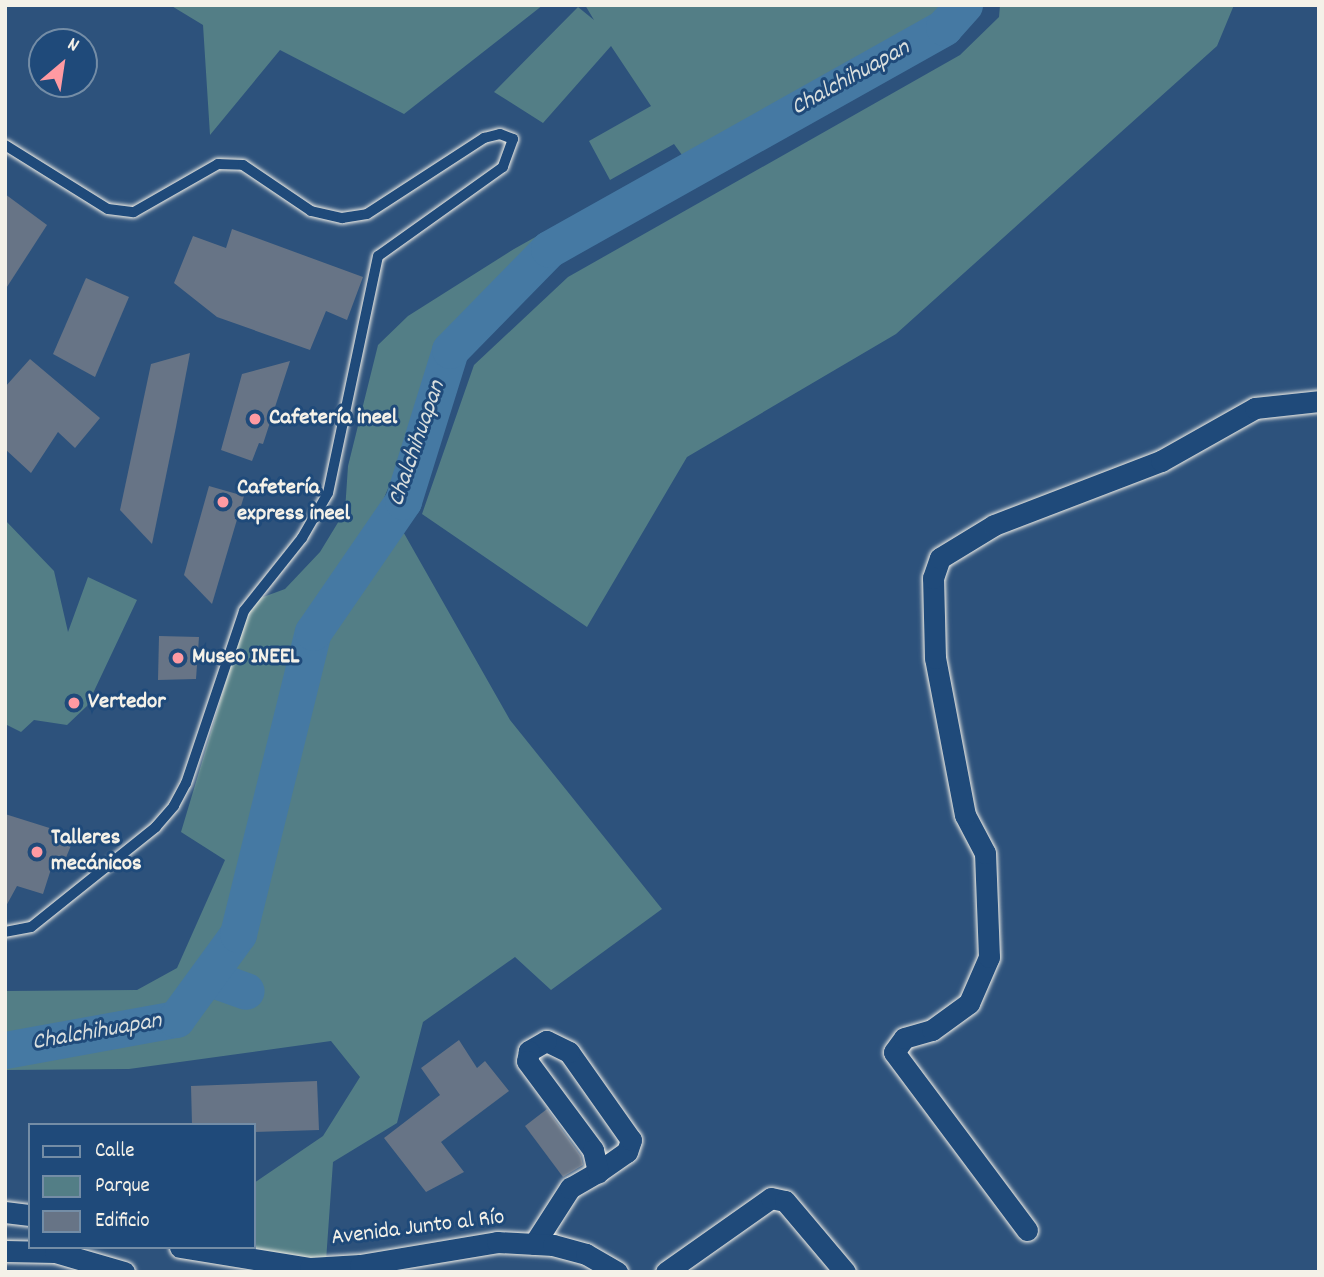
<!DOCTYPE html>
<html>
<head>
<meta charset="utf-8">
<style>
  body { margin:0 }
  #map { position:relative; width:1324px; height:1277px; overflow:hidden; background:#2d527c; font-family:Dekko,sans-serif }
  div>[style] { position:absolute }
  .green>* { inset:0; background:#537e86 }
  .river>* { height:37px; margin:-18.5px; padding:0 18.5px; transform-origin:18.5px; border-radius:18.5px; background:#4579a3 }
  .building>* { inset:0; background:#677486 }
  .roads { filter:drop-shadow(0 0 2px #f4f1e8) drop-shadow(0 0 2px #f4f1e8) }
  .lane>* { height:10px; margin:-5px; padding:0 5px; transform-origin:5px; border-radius:5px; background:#1f4a7a }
  .street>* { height:21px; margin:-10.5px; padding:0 10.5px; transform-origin:10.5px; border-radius:10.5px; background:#1f4a7a }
  .dots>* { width:19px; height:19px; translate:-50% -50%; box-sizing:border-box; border:4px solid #1f4a7a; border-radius:50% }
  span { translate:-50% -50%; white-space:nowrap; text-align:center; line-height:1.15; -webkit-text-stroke:6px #1f4a7a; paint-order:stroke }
  .poi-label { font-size:23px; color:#f4f1e8; font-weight:700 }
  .left { translate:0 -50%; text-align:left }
  .street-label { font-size:23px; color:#f4f1e8 }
  .water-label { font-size:24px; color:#dadfde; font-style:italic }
  .frame { position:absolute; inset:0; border:7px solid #f4f1e8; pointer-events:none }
  .legend { position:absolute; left:28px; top:1123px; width:228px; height:126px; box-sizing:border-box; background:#1f4a7a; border:2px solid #748da6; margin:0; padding:9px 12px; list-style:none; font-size:21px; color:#f4f1e8 }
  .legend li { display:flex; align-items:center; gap:14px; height:35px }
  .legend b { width:35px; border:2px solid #748da6 }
  .north { position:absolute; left:28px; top:28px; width:70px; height:70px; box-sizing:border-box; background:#1f4a7a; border:2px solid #748da6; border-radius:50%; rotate:29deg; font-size:19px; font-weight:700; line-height:28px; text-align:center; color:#f4f1e8 }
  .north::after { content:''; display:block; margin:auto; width:24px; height:32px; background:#ff9aa2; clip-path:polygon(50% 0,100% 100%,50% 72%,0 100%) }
</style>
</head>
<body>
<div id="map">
  <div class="green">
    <div style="clip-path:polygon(170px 5px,543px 5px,404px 114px,280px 50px,210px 135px,203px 25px)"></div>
    <div style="clip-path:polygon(585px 5px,964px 5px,938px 31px,846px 88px,623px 213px,474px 330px,436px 373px,384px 498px,510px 720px,662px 909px,551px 990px,515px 957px,423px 1022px,397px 1123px,333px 1162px,326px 1261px,244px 1247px,254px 1247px,254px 1183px,323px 1136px,360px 1077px,331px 1041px,129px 1069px,5px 1070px,5px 991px,137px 990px,177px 968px,225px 860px,181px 832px,242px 628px,255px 600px,285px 589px,320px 552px,345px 511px,348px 466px,378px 345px,408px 316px,514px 249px,682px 155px,674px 144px,610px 180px,589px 141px,651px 106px,611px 46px,543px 123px,494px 92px,578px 7px,594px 20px)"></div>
    <div style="clip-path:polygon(1000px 5px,1234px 5px,1217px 46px,896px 334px,687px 457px,587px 627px,422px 514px,474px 365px,568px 277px,960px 55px,999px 17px)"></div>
    <div style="clip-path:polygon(5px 520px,54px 571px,68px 632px,88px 577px,137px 600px,87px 706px,67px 725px,34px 720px,21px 732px,5px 724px)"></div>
  </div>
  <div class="river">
    <div style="left:207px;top:977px;width:41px;rotate:19.7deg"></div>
    <div style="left:5px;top:1050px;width:174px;rotate:-10.3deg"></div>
    <div style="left:176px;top:1019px;width:105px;rotate:-53.9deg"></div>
    <div style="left:238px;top:934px;width:311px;rotate:-76.1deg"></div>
    <div style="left:313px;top:632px;width:159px;rotate:-55.5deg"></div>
    <div style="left:403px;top:501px;width:158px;rotate:-72.7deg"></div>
    <div style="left:450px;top:350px;width:141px;rotate:-45.6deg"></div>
    <div style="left:549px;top:249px;width:453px;rotate:-29.3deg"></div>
    <div style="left:944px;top:27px;width:30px;rotate:-48deg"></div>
  </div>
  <div class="building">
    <div style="clip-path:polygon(5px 194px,47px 225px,5px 290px)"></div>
    <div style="clip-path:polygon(232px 229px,363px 277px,347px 320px,326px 311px,310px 350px,217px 317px,174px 283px,193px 236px,226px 248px)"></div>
    <div style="clip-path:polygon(86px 278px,129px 297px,95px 377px,53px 354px)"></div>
    <div style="clip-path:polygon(190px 353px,176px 427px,152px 544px,120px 510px,151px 364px)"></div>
    <div style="clip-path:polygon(30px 359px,100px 418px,75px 448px,58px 432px,31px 473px,5px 449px,5px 387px)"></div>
    <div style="clip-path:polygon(290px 361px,263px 444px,259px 443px,252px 461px,221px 450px,242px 374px)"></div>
    <div style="clip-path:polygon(209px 486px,244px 496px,212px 604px,184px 575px)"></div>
    <div style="clip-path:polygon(159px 636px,199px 637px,196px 679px,158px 680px)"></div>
    <div style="clip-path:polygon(5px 814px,75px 836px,62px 867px,51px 869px,43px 894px,17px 886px,5px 908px)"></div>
    <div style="clip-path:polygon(459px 1040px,477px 1068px,485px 1061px,509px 1091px,441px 1142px,464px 1172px,426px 1192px,384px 1138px,440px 1095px,421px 1068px)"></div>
    <div style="clip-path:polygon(317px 1081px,319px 1130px,254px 1132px,254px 1125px,192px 1125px,191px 1086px)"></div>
    <div style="clip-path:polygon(547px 1109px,581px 1156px,583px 1165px,563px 1177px,525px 1126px)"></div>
  </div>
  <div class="roads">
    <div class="lane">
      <div style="left:5px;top:145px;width:121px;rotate:31.9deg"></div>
      <div style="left:108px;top:209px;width:26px;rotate:7deg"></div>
      <div style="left:134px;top:212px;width:97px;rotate:-29.7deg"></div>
      <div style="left:218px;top:164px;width:25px;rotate:2deg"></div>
      <div style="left:243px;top:165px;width:82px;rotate:34.1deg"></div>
      <div style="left:311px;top:211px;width:32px;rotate:13deg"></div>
      <div style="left:342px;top:218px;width:25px;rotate:-9deg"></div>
      <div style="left:367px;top:214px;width:140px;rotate:-33deg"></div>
      <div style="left:484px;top:138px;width:16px;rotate:-14deg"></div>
      <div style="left:500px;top:134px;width:14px;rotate:21deg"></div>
      <div style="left:513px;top:139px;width:30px;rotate:110deg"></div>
      <div style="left:503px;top:167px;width:153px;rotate:144.5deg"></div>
      <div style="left:378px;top:256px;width:242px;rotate:101.9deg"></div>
      <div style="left:328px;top:493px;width:52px;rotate:120deg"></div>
      <div style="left:302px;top:538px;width:93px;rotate:128.5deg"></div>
      <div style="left:244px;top:611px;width:182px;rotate:108.6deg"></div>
      <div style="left:186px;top:783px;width:26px;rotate:118deg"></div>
      <div style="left:174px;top:806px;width:28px;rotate:131deg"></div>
      <div style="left:156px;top:827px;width:160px;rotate:141.3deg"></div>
      <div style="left:31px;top:927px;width:26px;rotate:169deg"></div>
    </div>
    <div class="street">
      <div style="left:5px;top:1212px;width:25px;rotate:7deg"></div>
      <div style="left:1027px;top:1230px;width:222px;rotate:-126.8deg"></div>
      <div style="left:894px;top:1052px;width:17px;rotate:-54deg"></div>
      <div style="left:904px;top:1038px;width:29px;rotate:-16deg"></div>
      <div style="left:932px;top:1030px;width:46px;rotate:-36.1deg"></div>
      <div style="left:969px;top:1003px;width:50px;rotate:-66.5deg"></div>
      <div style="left:989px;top:957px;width:104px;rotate:-92.2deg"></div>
      <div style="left:985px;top:853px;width:43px;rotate:-117.8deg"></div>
      <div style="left:965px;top:815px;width:160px;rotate:-100.8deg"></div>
      <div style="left:935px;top:658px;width:80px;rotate:-91.4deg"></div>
      <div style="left:933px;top:578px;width:21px;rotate:-71deg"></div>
      <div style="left:940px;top:558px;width:63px;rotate:-31.4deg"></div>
      <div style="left:994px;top:525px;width:179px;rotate:-21deg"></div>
      <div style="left:1161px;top:461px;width:108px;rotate:-29.4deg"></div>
      <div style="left:1255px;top:408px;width:64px;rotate:-6.2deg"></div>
      <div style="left:534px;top:1244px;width:67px;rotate:-57.3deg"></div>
      <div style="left:570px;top:1188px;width:32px;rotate:-30deg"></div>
      <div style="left:598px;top:1172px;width:35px;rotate:-35deg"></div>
      <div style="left:627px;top:1152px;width:13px;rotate:-72deg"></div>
      <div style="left:631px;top:1140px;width:108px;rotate:-125.2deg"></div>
      <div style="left:569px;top:1052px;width:25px;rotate:-154deg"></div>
      <div style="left:546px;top:1041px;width:20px;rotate:150deg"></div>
      <div style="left:529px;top:1051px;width:10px;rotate:101deg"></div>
      <div style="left:527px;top:1061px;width:111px;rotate:53.4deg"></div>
      <div style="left:593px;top:1150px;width:23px;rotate:77deg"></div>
      <div style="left:180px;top:1247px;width:132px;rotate:9.2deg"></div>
      <div style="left:310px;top:1268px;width:50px;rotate:-3.4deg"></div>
      <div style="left:360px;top:1265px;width:139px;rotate:-9.5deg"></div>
      <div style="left:497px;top:1242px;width:56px;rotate:3.1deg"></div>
      <div style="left:553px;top:1245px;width:34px;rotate:15deg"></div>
      <div style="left:586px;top:1254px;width:36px;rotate:30deg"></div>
      <div style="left:5px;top:1251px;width:50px;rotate:1.1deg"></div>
      <div style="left:55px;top:1252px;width:72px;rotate:16.2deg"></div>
      <div style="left:666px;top:1272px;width:128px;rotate:-35.2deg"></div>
      <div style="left:771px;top:1198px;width:14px;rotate:12deg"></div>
      <div style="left:785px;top:1201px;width:93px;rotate:49.8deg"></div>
    </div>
  </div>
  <div class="dots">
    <div style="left:255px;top:419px;background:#ff9aa2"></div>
    <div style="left:223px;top:502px;background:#ff9aa2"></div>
    <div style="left:178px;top:658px;background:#ff9aa2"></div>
    <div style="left:74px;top:703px;background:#ff9aa2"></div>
    <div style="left:37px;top:852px;background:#ff9aa2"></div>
  </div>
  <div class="poi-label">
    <span class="left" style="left:269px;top:419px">Cafetería ineel</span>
    <span class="left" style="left:237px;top:502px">Cafetería<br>express ineel</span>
    <span class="left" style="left:192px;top:658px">Museo INEEL</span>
    <span class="left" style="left:88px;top:703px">Vertedor</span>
    <span class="left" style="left:51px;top:852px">Talleres<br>mecánicos</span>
  </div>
  <div class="street-label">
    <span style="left:418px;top:1229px;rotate:-7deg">Avenida Junto al Río</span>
  </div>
  <div class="water-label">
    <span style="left:851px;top:79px;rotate:-29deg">Chalchihuapan</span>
    <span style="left:418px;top:444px;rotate:-71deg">Chalchihuapan</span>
    <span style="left:97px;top:1033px;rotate:-10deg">Chalchihuapan</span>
  </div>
  <div class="frame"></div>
  <ul class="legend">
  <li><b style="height:9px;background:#1f4a7a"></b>Calle</li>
  <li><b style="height:19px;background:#537e86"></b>Parque</li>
  <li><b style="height:19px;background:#677486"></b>Edificio</li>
  </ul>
  <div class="north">N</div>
</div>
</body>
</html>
